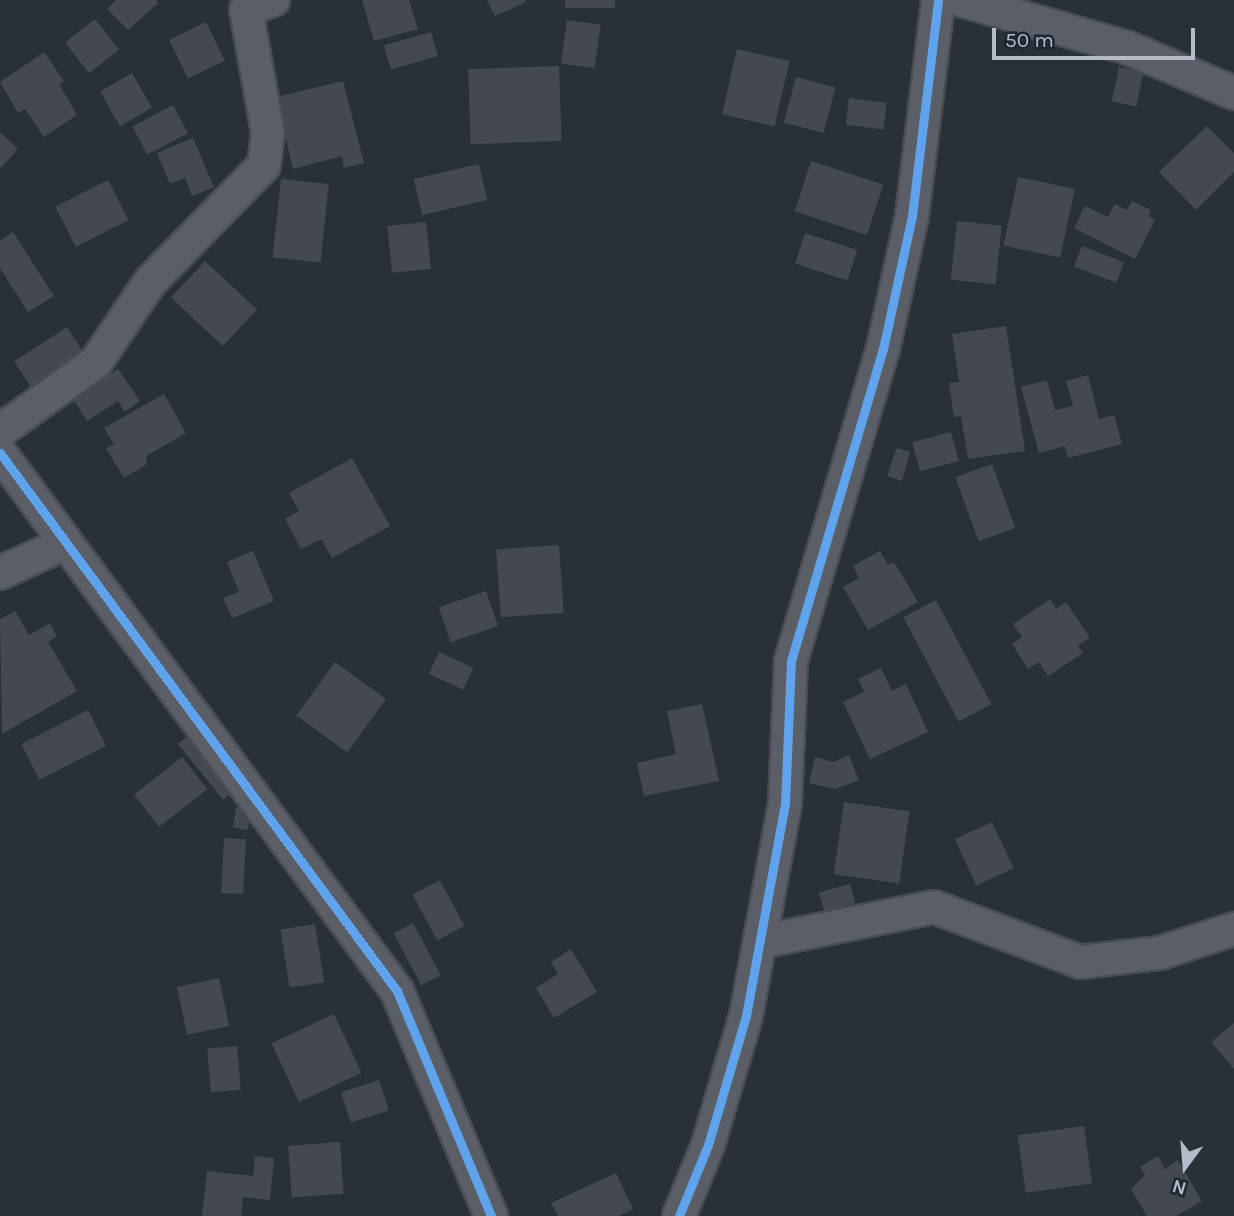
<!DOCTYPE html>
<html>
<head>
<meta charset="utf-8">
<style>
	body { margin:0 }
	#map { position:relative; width:1234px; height:1216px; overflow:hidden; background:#2a3038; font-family:Karla,sans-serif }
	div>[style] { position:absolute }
	.building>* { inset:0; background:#444950; transform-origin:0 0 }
	.roads { filter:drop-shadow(2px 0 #484c53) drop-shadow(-2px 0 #484c53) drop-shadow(0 2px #484c53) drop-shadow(0 -2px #484c53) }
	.minor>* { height:32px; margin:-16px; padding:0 16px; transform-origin:16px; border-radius:16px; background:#5a5e66 }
	.cycleway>* { height:9px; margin:-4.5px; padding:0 4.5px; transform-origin:4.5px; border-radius:4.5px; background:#60a3ed }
	span { translate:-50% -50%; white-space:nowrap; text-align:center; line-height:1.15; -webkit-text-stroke:7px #1d2633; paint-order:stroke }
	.north { position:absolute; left:1150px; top:1132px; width:70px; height:70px; -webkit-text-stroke:5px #1d2633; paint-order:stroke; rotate:196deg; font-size:19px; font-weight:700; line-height:28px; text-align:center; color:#b4bcc9 }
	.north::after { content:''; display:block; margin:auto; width:24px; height:32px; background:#b4bcc9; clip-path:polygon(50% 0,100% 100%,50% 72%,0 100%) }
	.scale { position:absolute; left:992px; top:28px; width:203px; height:32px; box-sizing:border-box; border:4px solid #b4bcc9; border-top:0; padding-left:9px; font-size:21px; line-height:24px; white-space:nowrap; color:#b4bcc9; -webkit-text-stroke:5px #1d2633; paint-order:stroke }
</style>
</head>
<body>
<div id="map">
	<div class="building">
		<i style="clip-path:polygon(116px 0,156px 0,158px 3px,128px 30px,107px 9px)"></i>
		<i style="clip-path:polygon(362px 0,409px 0,418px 29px,374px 41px)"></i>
		<i style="clip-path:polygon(487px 0,525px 0,526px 2px,495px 16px)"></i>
		<i style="left:565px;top:0;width:50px;height:8px"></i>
		<i style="left:95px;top:19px;width:39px;height:38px;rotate:52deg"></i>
		<i style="left:567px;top:20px;width:34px;height:44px;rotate:8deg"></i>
		<i style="left:206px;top:22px;width:43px;height:41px;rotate:64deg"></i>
		<i style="left:431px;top:32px;width:25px;height:49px;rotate:74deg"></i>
		<i style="left:737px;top:49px;width:54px;height:67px;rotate:13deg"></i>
		<i style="clip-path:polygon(44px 52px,64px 81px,59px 84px,77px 115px,44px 137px,25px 109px,18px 113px,0 82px)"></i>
		<i style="left:559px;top:66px;width:75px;height:91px;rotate:88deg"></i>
		<i style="left:1119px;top:67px;width:25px;height:35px;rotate:12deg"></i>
		<i style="left:132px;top:73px;width:40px;height:37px;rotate:60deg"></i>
		<i style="left:796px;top:77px;width:41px;height:47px;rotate:15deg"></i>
		<i style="clip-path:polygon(343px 81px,364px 163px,344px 168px,342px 156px,293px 169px,276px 97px)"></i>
		<i style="left:849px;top:98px;width:38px;height:27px;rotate:7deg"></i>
		<i style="left:173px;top:105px;width:32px;height:46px;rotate:62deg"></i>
		<i style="clip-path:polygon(1207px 126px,1234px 153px,1234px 172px,1196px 210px,1159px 172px)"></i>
		<i style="clip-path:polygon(1px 133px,18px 149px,0 169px,0 135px)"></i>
		<i style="clip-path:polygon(193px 138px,214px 187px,192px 196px,185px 178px,170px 184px,157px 153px)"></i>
		<i style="left:811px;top:161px;width:76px;height:53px;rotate:18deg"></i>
		<i style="left:479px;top:164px;width:37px;height:67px;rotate:77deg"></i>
		<i style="left:1018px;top:177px;width:58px;height:70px;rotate:12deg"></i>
		<i style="left:281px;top:179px;width:48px;height:79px;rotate:6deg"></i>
		<i style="left:108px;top:180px;width:45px;height:59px;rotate:63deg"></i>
		<i style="clip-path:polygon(1132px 201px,1151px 210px,1148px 216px,1155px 220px,1135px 259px,1074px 228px,1085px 206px,1108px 217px,1115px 204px,1127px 210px)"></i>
		<i style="left:957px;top:221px;width:45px;height:59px;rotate:6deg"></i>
		<i style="left:426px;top:222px;width:47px;height:39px;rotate:84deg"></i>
		<i style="clip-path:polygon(13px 232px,54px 296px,28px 312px,0 268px,0 241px)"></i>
		<i style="left:805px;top:233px;width:55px;height:32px;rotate:18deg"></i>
		<i style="left:1082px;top:246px;width:45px;height:22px;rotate:21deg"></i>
		<i style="left:205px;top:261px;width:71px;height:50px;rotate:43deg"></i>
		<i style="clip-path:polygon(1006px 326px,1025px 451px,968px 459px,961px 416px,954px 417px,949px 383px,959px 382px,952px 334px)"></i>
		<i style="left:67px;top:327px;width:31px;height:63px;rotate:57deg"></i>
		<i style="clip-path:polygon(118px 369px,140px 401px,125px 412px,118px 401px,87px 421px,73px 399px)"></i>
		<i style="clip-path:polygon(1088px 375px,1099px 419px,1114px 415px,1122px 444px,1068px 458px,1065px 446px,1039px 453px,1021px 387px,1047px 380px,1055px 410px,1073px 406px,1066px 381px)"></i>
		<i style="clip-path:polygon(164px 394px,186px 433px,146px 456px,147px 464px,124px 478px,106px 448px,114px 444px,104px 428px)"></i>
		<i style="left:951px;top:432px;width:30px;height:40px;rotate:75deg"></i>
		<i style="clip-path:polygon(897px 448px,910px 452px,902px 481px,887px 476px)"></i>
		<i style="clip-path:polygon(352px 458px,390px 526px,332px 558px,321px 539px,301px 549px,285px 519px,299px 511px,289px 493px)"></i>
		<i style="left:992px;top:464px;width:68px;height:39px;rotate:70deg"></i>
		<i style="left:559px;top:545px;width:68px;height:63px;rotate:86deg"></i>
		<i style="clip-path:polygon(253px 551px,274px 601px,232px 618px,223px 598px,239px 592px,227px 562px)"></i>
		<i style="clip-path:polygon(880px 551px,888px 565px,894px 562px,918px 602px,868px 630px,843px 587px,859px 578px,853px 566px)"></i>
		<i style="left:486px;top:591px;width:37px;height:50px;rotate:71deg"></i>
		<i style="clip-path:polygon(1050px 599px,1056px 609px,1066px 602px,1090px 638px,1078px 645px,1083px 653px,1048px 676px,1039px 662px,1028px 669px,1012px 644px,1022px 637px,1013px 624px)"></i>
		<i style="left:936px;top:600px;width:118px;height:37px;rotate:62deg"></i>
		<i style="clip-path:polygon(15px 611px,29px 635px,50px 623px,57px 636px,48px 642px,77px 691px,2px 734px,0 619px)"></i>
		<i style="left:439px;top:652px;width:38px;height:24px;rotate:25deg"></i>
		<i style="left:335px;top:662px;width:63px;height:66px;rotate:36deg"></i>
		<i style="clip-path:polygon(881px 668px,892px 691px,906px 684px,928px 732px,870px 759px,843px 702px,864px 692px,858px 679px)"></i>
		<i style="clip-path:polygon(702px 704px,719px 781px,644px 796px,637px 763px,676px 754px,667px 711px)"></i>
		<i style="left:88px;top:710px;width:40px;height:75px;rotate:63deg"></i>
		<i style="left:191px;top:733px;width:72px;height:17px;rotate:51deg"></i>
		<i style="clip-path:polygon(849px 755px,859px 780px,835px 789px,809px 783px,815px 757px,833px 762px)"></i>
		<i style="left:182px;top:757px;width:41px;height:61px;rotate:52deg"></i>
		<i style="left:844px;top:802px;width:66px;height:73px;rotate:8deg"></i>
		<i style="left:236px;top:807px;width:15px;height:21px;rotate:8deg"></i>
		<i style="left:992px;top:822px;width:51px;height:41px;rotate:65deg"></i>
		<i style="left:224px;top:838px;width:22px;height:55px;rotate:3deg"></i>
		<i style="left:440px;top:880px;width:52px;height:31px;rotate:62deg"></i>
		<i style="left:850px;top:884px;width:20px;height:32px;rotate:75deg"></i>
		<i style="left:413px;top:923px;width:59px;height:22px;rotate:62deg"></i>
		<i style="left:315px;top:924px;width:59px;height:35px;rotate:81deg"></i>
		<i style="clip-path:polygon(571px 949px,597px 992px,554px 1018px,536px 988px,558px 974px,551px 962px)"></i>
		<i style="left:219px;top:978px;width:49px;height:43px;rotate:78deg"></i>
		<i style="left:334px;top:1014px;width:65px;height:69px;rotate:65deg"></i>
		<i style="clip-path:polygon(1234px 1023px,1234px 1069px,1211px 1042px)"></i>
		<i style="left:237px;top:1046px;width:44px;height:30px;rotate:85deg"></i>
		<i style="left:379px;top:1080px;width:32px;height:40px;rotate:72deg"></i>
		<i style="left:1084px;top:1126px;width:58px;height:67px;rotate:82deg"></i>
		<i style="left:340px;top:1142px;width:52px;height:52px;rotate:86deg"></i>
		<i style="clip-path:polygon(255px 1156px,274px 1158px,270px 1200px,243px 1197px,241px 1216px,202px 1216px,207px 1171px,253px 1176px)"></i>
		<i style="clip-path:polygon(1158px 1156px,1165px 1169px,1178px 1160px,1202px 1201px,1176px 1216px,1147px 1216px,1131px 1189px,1145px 1175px,1140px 1167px)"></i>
		<i style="clip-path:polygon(616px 1173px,633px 1209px,619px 1216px,558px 1216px,551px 1203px)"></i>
	</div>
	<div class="roads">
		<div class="minor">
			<i style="left:961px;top:0;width:174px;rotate:16deg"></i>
			<i style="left:1128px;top:48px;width:115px;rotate:23deg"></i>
			<i style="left:0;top:431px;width:118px;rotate:-35.7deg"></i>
			<i style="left:96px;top:362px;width:97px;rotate:-56deg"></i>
			<i style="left:150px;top:282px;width:163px;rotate:-45.7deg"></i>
			<i style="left:264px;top:165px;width:32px;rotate:-83deg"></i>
			<i style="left:268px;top:133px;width:125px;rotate:-100.1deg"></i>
			<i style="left:246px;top:10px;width:29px;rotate:-20deg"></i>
			<i style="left:0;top:453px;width:669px;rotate:53.58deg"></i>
			<i style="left:397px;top:991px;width:244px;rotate:67.3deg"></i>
			<i style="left:0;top:573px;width:69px;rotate:-24.7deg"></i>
			<i style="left:760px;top:942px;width:177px;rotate:-11.4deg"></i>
			<i style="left:934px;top:907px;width:156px;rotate:20.6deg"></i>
			<i style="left:1080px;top:962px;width:81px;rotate:-6.4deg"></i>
			<i style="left:1160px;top:953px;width:78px;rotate:-18deg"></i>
			<i style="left:679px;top:1216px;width:77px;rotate:-67.8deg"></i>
			<i style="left:708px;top:1145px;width:134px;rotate:-73.6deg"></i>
			<i style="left:746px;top:1016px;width:216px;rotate:-79.6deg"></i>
			<i style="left:785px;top:804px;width:143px;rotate:-87.6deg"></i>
			<i style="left:791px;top:661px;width:325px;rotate:-73.6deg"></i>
			<i style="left:883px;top:349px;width:136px;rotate:-77.7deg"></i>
			<i style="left:912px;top:216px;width:218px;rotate:-83.1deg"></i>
		</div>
	</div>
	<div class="cycleway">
		<i style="left:0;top:453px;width:669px;rotate:53.58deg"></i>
		<i style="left:397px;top:991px;width:244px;rotate:67.3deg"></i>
		<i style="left:679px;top:1216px;width:77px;rotate:-67.8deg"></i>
		<i style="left:708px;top:1145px;width:134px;rotate:-73.6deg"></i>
		<i style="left:746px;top:1016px;width:216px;rotate:-79.6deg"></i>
		<i style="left:785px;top:804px;width:143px;rotate:-87.6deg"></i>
		<i style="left:791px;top:661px;width:325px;rotate:-73.6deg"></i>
		<i style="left:883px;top:349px;width:136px;rotate:-77.7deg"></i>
		<i style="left:912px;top:216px;width:218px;rotate:-83.1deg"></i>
	</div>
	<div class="north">N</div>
	<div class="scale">50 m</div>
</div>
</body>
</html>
